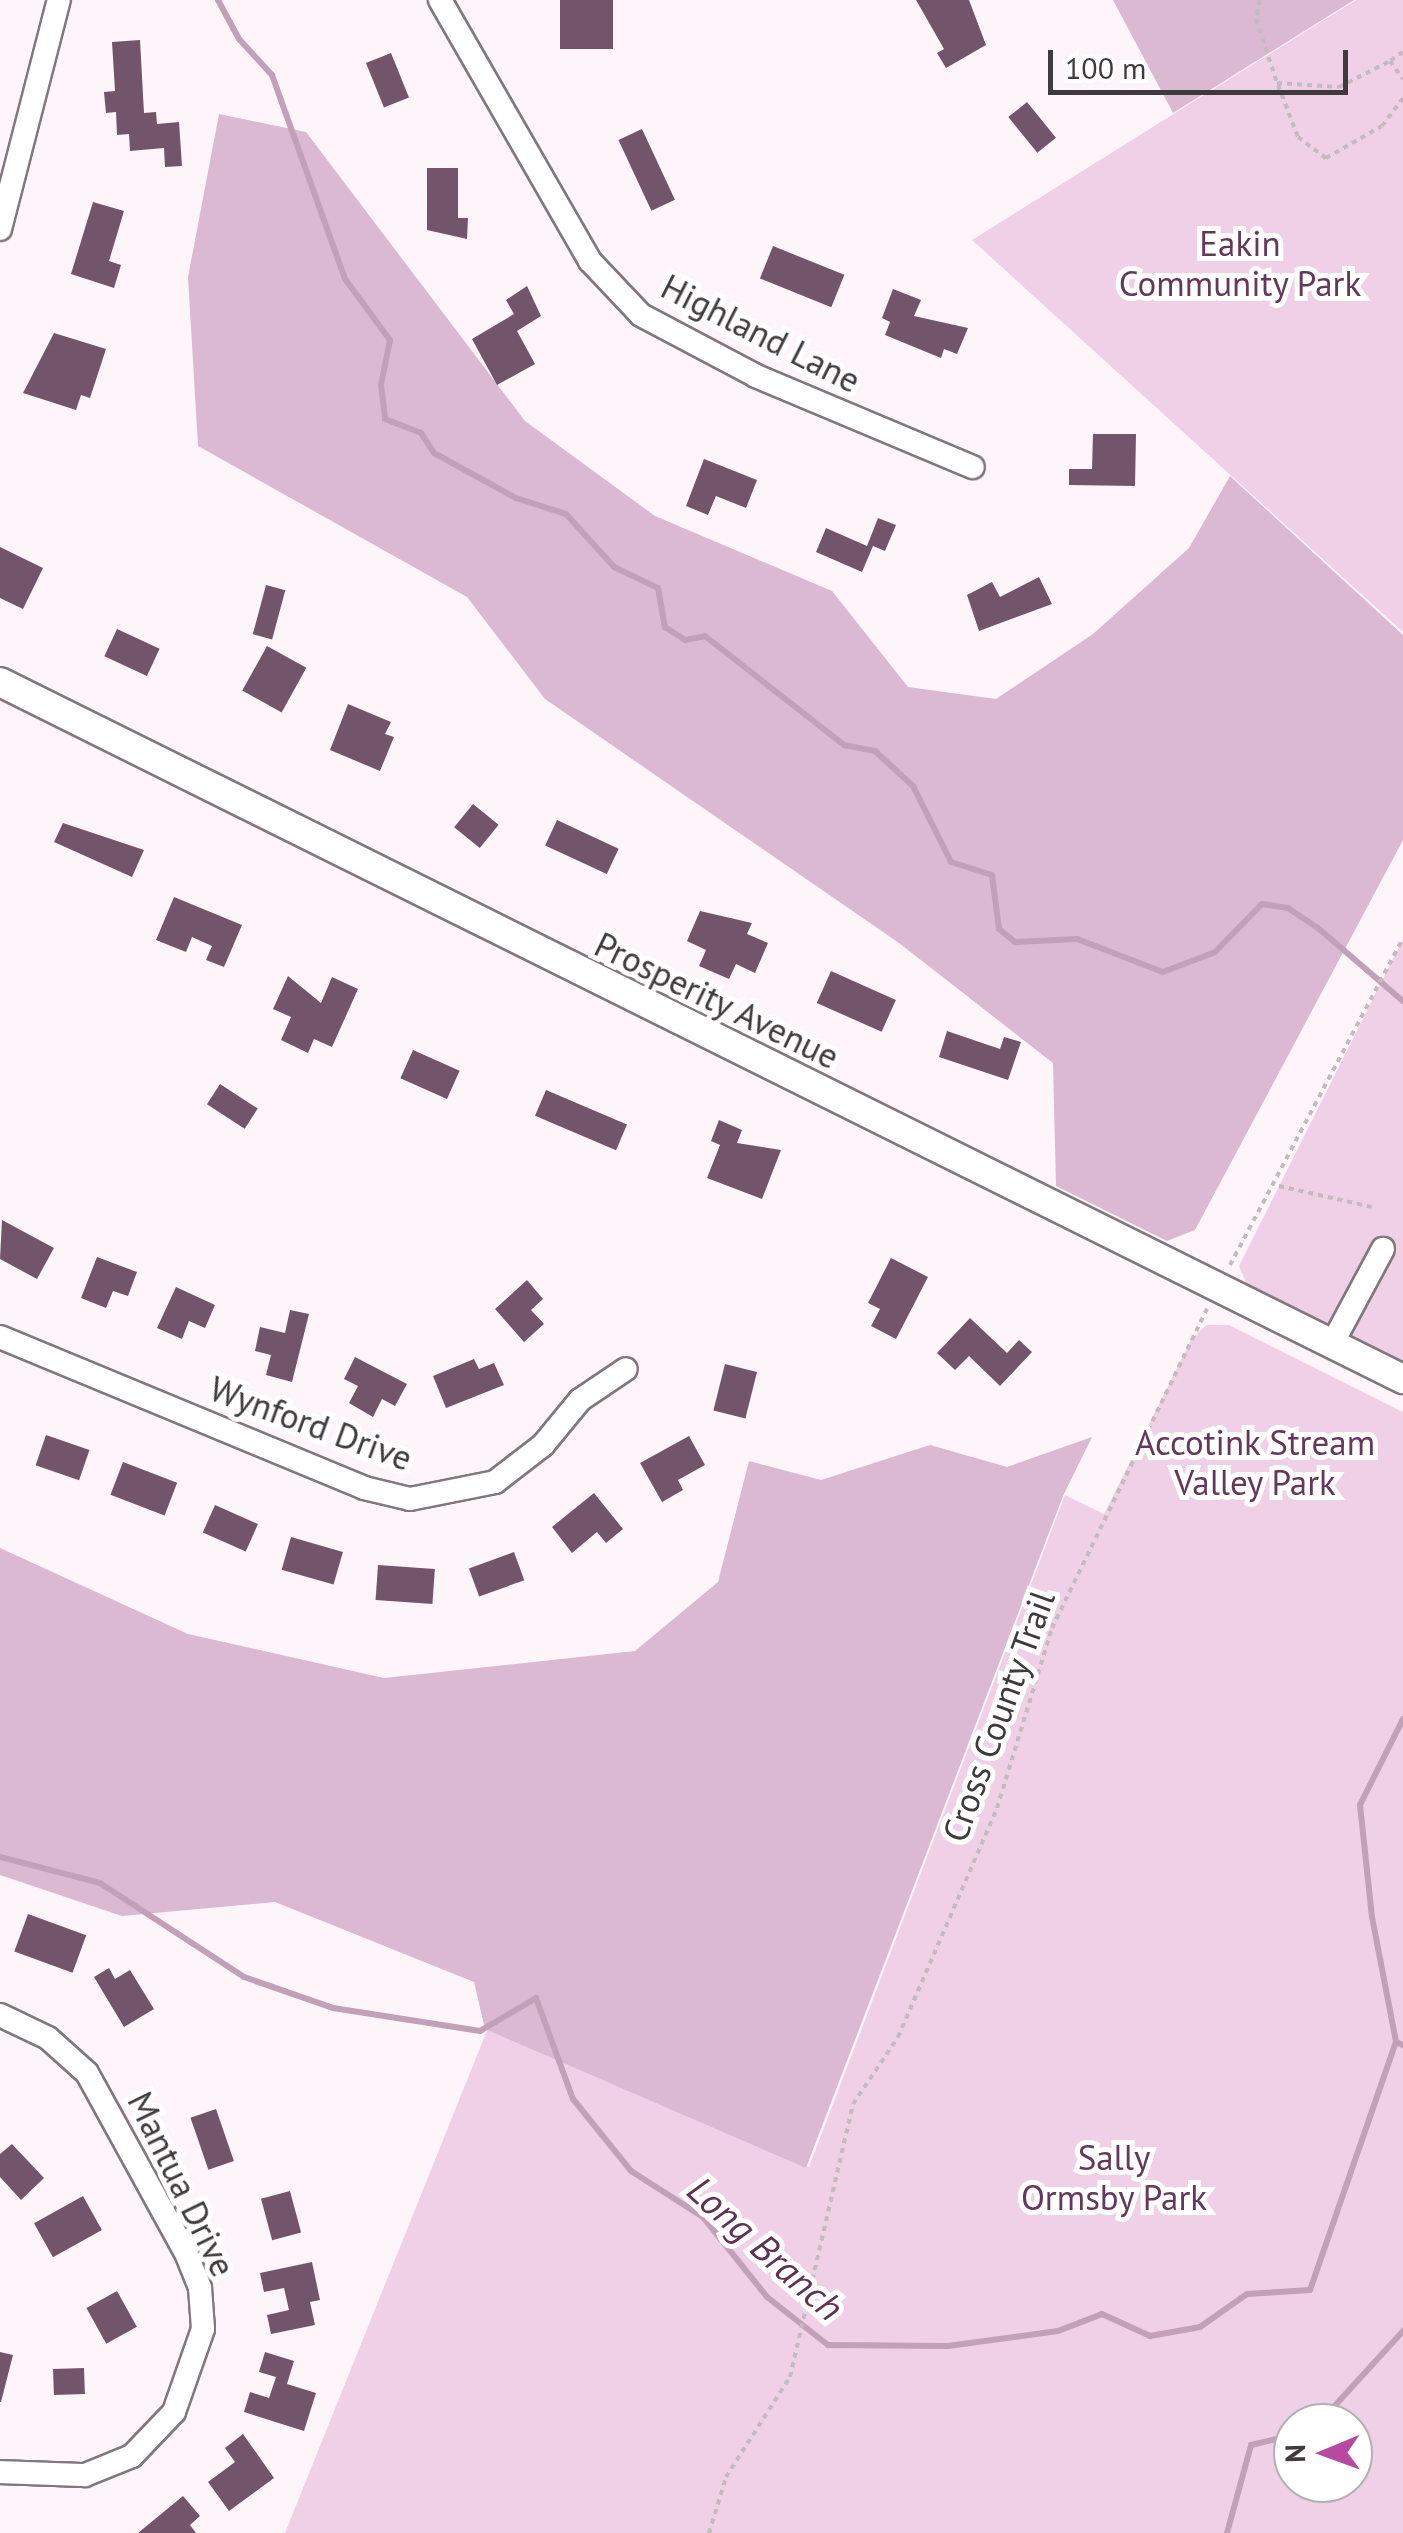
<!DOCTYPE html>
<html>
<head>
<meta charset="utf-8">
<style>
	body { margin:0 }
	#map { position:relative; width:1403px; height:2533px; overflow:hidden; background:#fef5fb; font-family:"PT Sans",sans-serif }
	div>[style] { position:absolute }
	.green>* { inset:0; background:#f0d0e7 }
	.forest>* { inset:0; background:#dcb9d2 }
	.stream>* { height:6px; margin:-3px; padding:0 3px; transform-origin:3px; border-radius:3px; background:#c2a0b8 }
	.building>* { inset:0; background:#73556b; transform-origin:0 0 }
	.path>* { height:4px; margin-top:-2px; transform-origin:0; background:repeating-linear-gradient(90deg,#c3bbc0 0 5px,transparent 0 10px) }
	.roads { filter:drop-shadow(2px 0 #81787e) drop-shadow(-2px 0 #81787e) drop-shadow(0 2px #81787e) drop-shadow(0 -2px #81787e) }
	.minor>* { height:22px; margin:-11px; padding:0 11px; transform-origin:11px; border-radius:11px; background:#fff }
	.major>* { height:28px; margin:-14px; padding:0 14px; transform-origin:14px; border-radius:14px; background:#fff }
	span { translate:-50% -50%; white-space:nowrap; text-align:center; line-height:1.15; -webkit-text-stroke:10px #fff; paint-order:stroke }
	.park-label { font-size:35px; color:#65375a }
	.street-label { font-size:35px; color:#3e3a3d }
	.water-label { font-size:38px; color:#5f3154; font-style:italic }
	.north { position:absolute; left:1273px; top:2403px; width:100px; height:100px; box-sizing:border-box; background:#fff; border:2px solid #b2b0b1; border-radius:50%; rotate:269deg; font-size:28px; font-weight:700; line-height:40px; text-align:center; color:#3e3a3d }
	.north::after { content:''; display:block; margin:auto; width:35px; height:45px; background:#b948a2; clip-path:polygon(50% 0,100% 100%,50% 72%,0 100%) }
	.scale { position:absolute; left:1048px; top:50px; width:300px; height:45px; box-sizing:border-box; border:5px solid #3e3a3d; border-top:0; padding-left:12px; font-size:30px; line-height:35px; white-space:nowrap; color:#3e3a3d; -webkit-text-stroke:8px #fff; paint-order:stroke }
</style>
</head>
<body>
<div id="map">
	<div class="green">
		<i style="clip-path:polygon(1356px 0,1403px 0,1403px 632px,972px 240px)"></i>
		<i style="clip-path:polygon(1403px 939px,1403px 1364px,1248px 1287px,1239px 1266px)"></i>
		<i style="clip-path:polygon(evenodd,1206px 1325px,1229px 1325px,1403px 1412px,1403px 2533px,285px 2533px,488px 2028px,809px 2167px,1065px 1495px,1104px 1514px,1191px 1340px,1206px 1325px,1293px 2423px,1353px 2423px,1353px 2483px,1293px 2483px,1293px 2423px)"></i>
	</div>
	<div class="forest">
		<i style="clip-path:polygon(1113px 0,1354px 0,1173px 113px)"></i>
		<i style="clip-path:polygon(219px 114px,306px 132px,525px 421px,655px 516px,832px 591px,908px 687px,996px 699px,1093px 634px,1189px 548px,1230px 476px,1403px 635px,1403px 840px,1195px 1230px,1167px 1241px,1056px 1186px,1053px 1063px,899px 943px,545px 699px,467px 597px,198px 446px,188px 277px)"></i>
		<i style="clip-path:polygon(1092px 1437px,1063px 1496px,806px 2168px,485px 2029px,474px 1982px,275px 1902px,122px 1916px,0 1875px,0 1548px,188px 1634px,384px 1678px,635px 1651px,718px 1582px,749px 1461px,821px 1480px,930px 1445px,1007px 1467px)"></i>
	</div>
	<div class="stream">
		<i style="left:218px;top:0;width:44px;rotate:61.7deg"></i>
		<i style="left:239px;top:39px;width:49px;rotate:47.5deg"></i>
		<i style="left:272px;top:75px;width:217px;rotate:70.3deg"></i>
		<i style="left:345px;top:279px;width:76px;rotate:53.6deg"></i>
		<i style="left:390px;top:340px;width:46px;rotate:101.3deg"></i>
		<i style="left:381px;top:385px;width:34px;rotate:83deg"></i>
		<i style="left:385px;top:419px;width:39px;rotate:21deg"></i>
		<i style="left:421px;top:433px;width:24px;rotate:57deg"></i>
		<i style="left:434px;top:453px;width:94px;rotate:28.8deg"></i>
		<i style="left:516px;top:498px;width:52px;rotate:17.7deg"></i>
		<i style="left:566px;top:514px;width:72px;rotate:47.8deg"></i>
		<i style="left:614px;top:567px;width:49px;rotate:25.5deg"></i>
		<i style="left:658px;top:588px;width:40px;rotate:80deg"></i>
		<i style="left:665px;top:627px;width:24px;rotate:33deg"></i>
		<i style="left:685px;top:640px;width:20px;rotate:-11deg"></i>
		<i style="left:705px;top:636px;width:177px;rotate:38.1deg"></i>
		<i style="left:844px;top:745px;width:32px;rotate:11deg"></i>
		<i style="left:875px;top:751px;width:52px;rotate:42.6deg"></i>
		<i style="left:913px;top:786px;width:85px;rotate:63.4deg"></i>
		<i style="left:951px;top:862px;width:43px;rotate:17.6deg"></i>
		<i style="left:992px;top:875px;width:54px;rotate:82.6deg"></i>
		<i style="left:999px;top:929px;width:21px;rotate:39deg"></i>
		<i style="left:1015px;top:942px;width:62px;rotate:-2.8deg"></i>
		<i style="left:1077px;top:939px;width:92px;rotate:21deg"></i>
		<i style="left:1163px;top:972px;width:56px;rotate:-21deg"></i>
		<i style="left:1215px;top:952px;width:67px;rotate:-45.6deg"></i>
		<i style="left:1262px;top:904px;width:26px;rotate:9deg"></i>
		<i style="left:1288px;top:908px;width:36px;rotate:34deg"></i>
		<i style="left:1318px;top:928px;width:112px;rotate:40.7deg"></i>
		<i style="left:1403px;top:1719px;width:96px;rotate:116.6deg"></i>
		<i style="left:1360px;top:1805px;width:113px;rotate:83.9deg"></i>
		<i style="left:1372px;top:1917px;width:127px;rotate:79.1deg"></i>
		<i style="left:1396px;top:2042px;width:8px;rotate:23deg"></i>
		<i style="left:0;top:1857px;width:103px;rotate:14.6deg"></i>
		<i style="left:100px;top:1883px;width:172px;rotate:33.1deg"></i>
		<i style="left:244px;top:1977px;width:94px;rotate:19.2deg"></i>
		<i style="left:333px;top:2008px;width:149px;rotate:8.9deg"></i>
		<i style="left:480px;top:2031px;width:65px;rotate:-30.5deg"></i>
		<i style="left:536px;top:1998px;width:108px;rotate:69.9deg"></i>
		<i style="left:573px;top:2099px;width:92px;rotate:51.1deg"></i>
		<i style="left:631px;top:2171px;width:85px;rotate:32.6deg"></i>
		<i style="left:703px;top:2217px;width:102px;rotate:51.3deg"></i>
		<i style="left:767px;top:2297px;width:78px;rotate:38.2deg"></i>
		<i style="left:828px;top:2345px;width:120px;rotate:0.5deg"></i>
		<i style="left:948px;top:2346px;width:111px;rotate:-7.8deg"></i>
		<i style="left:1058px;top:2331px;width:47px;rotate:-21.1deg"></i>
		<i style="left:1102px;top:2314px;width:53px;rotate:24.6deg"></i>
		<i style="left:1150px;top:2336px;width:51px;rotate:-10.2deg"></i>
		<i style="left:1200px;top:2327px;width:57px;rotate:-35.1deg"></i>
		<i style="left:1247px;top:2294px;width:63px;rotate:-3.6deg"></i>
		<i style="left:1310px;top:2290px;width:262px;rotate:-70.9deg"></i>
		<i style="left:1319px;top:2423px;width:125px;rotate:-47.6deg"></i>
		<i style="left:1227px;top:2533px;width:91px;rotate:-74.7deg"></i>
		<i style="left:1251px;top:2445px;width:43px;rotate:-13.4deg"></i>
	</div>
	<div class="building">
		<i style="left:560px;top:0;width:53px;height:49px"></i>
		<i style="clip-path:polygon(916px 0,969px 0,986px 45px,946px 68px,937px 53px,944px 49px)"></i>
		<i style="clip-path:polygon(140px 40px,144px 113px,156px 112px,157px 124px,179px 122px,182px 166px,165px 167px,164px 148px,130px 151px,129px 134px,117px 135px,116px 112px,106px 113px,104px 92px,115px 91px,112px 42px)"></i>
		<i style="left:391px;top:53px;width:48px;height:27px;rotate:68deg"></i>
		<i style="left:1027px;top:102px;width:46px;height:24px;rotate:51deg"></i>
		<i style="left:642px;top:129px;width:78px;height:26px;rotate:65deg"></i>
		<i style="clip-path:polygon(427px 168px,458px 168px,458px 218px,468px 218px,467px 239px,427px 230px)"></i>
		<i style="clip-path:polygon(93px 202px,124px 211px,109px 261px,121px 265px,114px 288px,71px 274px)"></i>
		<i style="left:773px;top:246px;width:77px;height:35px;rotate:22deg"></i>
		<i style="clip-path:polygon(527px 286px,541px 316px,517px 331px,535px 364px,497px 385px,472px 339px,514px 314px,506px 300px)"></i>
		<i style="clip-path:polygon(893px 289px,921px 300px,914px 316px,968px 328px,957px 354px,944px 349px,941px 358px,885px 335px,890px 322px,882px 318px)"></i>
		<i style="clip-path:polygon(54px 333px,106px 349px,90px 398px,81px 395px,76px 410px,23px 393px)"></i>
		<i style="clip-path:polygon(1093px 434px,1136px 434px,1135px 486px,1069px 485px,1069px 469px,1092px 469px)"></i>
		<i style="clip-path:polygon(704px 459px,757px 480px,746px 508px,716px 496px,708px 515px,686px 506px)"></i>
		<i style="clip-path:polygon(878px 518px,896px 525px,885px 551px,873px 546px,862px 572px,816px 552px,826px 528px,867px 546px)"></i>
		<i style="clip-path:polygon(0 547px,43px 568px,23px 609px,0 598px)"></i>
		<i style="clip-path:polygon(1039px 577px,1052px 604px,979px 631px,967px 595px,992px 582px,1000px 597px)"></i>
		<i style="left:266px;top:585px;width:20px;height:51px;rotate:15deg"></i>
		<i style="left:117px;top:629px;width:47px;height:30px;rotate:25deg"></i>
		<i style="left:267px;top:646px;width:45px;height:51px;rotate:29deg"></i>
		<i style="clip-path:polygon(348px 704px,391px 722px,385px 734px,394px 737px,380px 771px,330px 750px)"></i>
		<i style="left:473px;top:804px;width:33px;height:30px;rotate:39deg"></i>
		<i style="left:557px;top:820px;width:68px;height:28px;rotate:25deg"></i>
		<i style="clip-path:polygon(63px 823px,144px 850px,132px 877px,54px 842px)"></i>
		<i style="clip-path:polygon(174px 897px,242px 925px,224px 967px,206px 960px,212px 946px,192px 937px,186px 952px,156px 940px)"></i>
		<i style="clip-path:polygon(700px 911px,752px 923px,747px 934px,768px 943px,755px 973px,736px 964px,729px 979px,699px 966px,706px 950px,687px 941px)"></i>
		<i style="left:831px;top:971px;width:71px;height:35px;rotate:24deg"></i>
		<i style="clip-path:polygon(288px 976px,321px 1003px,332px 977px,358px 989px,332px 1047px,314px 1039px,308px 1053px,281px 1040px,291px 1017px,273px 1009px)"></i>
		<i style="clip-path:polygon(947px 1031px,1000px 1049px,1004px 1037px,1021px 1042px,1008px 1080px,939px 1057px)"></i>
		<i style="left:413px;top:1050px;width:51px;height:31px;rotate:24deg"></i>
		<i style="left:220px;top:1084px;width:45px;height:24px;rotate:33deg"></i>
		<i style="left:546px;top:1090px;width:88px;height:28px;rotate:23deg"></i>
		<i style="clip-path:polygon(719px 1120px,742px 1130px,737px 1143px,781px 1150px,762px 1199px,707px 1178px,720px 1145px,711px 1141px)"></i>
		<i style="clip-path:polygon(2px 1220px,54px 1248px,37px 1279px,0 1259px)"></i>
		<i style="clip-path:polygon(97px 1257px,137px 1272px,128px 1296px,113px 1291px,106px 1308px,81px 1298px)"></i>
		<i style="clip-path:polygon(891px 1258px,928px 1277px,896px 1339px,871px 1326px,880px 1309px,868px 1303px)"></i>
		<i style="clip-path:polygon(527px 1280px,543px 1299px,531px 1310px,544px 1324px,524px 1342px,495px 1309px)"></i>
		<i style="clip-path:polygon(176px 1287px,215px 1305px,205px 1328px,189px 1321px,182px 1339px,157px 1328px)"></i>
		<i style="clip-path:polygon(290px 1310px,309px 1314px,292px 1382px,266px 1375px,271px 1355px,255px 1351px,260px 1327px,285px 1333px)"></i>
		<i style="clip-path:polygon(970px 1318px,1007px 1353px,1019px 1340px,1032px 1352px,1000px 1386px,969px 1356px,955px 1370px,937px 1353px)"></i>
		<i style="clip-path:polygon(355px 1357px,407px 1384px,395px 1406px,382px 1399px,373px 1417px,349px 1403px,358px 1386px,344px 1379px)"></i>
		<i style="clip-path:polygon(474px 1359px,479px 1369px,494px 1363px,504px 1385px,446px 1408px,433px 1376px)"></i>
		<i style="left:725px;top:1364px;width:33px;height:48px;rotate:14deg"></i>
		<i style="left:46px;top:1435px;width:46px;height:32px;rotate:19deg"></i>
		<i style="clip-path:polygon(689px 1436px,705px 1465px,678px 1480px,683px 1490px,662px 1502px,640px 1463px)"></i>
		<i style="left:123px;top:1462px;width:58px;height:35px;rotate:21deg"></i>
		<i style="clip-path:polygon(594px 1493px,623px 1529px,606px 1543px,597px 1532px,572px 1553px,552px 1527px)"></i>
		<i style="left:215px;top:1505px;width:47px;height:30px;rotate:24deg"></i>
		<i style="left:291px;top:1537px;width:54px;height:34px;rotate:16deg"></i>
		<i style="left:514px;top:1552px;width:30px;height:48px;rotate:70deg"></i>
		<i style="left:378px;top:1565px;width:57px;height:35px;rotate:4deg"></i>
		<i style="left:28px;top:1914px;width:62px;height:40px;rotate:20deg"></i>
		<i style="clip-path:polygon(109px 1968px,115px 1979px,130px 1970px,154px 2009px,124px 2027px,94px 1977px)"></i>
		<i style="left:216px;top:2109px;width:55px;height:27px;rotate:71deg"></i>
		<i style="clip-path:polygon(12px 2144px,44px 2178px,21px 2200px,0 2177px,0 2154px)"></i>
		<i style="left:290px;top:2191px;width:43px;height:30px;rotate:75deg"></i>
		<i style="left:83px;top:2196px;width:39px;height:56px;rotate:61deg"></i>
		<i style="clip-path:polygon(312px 2262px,320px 2300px,310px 2302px,315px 2325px,271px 2334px,267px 2315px,289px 2310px,284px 2288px,264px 2292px,260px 2273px)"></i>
		<i style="left:117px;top:2291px;width:41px;height:35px;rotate:61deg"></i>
		<i style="clip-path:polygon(0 2352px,13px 2355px,1px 2402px,0 2402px)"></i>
		<i style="clip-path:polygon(265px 2352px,294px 2361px,287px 2384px,316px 2393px,304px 2431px,244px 2412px,250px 2392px,269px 2398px,276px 2377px,259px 2372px)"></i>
		<i style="left:84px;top:2368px;width:26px;height:31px;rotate:88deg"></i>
		<i style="clip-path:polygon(243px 2434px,274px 2478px,229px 2511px,208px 2482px,235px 2462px,225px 2448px)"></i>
		<i style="clip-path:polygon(183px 2496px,200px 2516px,190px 2525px,196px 2533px,138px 2533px)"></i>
	</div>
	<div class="path">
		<i style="left:1260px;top:0;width:19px;rotate:102deg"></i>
		<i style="left:1256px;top:19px;width:67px;rotate:71.8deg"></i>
		<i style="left:1277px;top:83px;width:62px;rotate:3.7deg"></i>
		<i style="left:1339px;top:87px;width:57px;rotate:-27deg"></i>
		<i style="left:1403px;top:52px;width:16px;rotate:145deg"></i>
		<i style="left:1390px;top:61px;width:22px;rotate:54deg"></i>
		<i style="left:1278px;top:85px;width:56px;rotate:69deg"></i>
		<i style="left:1298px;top:137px;width:35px;rotate:37deg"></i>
		<i style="left:1326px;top:158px;width:64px;rotate:-29.7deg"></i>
		<i style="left:1382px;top:126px;width:35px;rotate:-53deg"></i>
		<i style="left:1279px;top:1186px;width:95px;rotate:12.7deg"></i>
		<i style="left:1230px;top:1265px;width:370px;rotate:-62.1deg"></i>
		<i style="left:709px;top:2533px;width:59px;rotate:-73.1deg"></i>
		<i style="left:726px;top:2477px;width:119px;rotate:-57.4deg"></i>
		<i style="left:790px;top:2377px;width:280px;rotate:-77deg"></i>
		<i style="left:853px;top:2104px;width:81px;rotate:-56.1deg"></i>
		<i style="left:898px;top:2037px;width:249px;rotate:-66.6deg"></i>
		<i style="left:997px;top:1808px;width:188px;rotate:-73deg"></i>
		<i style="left:1052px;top:1628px;width:355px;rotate:-64.1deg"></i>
	</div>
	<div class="roads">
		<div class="minor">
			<i style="left:440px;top:0;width:301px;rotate:60.1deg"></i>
			<i style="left:590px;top:261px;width:74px;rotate:46.6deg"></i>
			<i style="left:641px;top:315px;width:130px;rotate:27.9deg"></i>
			<i style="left:756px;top:376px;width:235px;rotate:22.8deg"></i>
			<i style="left:0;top:229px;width:236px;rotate:-75.6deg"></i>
			<i style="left:0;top:1337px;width:394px;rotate:22.5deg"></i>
			<i style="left:364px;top:1488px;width:47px;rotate:13.4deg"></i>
			<i style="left:410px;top:1499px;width:87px;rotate:-11.3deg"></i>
			<i style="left:495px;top:1482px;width:61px;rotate:-37.6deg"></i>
			<i style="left:543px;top:1445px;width:58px;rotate:-50.6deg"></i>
			<i style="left:580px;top:1400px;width:55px;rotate:-34deg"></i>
			<i style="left:1332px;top:1344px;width:108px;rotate:-61.8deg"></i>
			<i style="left:0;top:2015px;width:53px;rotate:25.6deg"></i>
			<i style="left:48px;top:2038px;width:52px;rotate:41.9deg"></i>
			<i style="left:87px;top:2073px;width:205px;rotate:61.2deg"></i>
			<i style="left:186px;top:2253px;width:38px;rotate:68deg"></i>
			<i style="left:200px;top:2288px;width:41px;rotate:85.8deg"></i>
			<i style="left:203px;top:2329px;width:88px;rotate:109.3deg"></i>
			<i style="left:174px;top:2412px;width:61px;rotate:133.7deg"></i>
			<i style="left:132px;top:2456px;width:51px;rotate:158deg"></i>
			<i style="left:85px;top:2475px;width:85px;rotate:-178deg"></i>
		</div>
		<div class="major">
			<i style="left:0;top:682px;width:1567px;rotate:26.42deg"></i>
		</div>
	</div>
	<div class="park-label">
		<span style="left:1240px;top:263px">Eakin<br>Community Park</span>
		<span style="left:1255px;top:1462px">Accotink Stream<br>Valley Park</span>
		<span style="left:1114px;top:2177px">Sally<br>Ormsby Park</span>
	</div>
	<div class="street-label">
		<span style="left:761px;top:333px;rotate:27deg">Highland Lane</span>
		<span style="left:717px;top:1000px;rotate:26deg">Prosperity Avenue</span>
		<span style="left:311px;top:1423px;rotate:20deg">Wynford Drive</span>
		<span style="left:998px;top:1716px;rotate:-70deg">Cross County Trail</span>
		<span style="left:182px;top:2184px;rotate:64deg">Mantua Drive</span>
	</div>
	<div class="water-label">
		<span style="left:766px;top:2248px;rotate:42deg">Long Branch</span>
	</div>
	<div class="north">N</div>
	<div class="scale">100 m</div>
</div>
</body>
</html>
